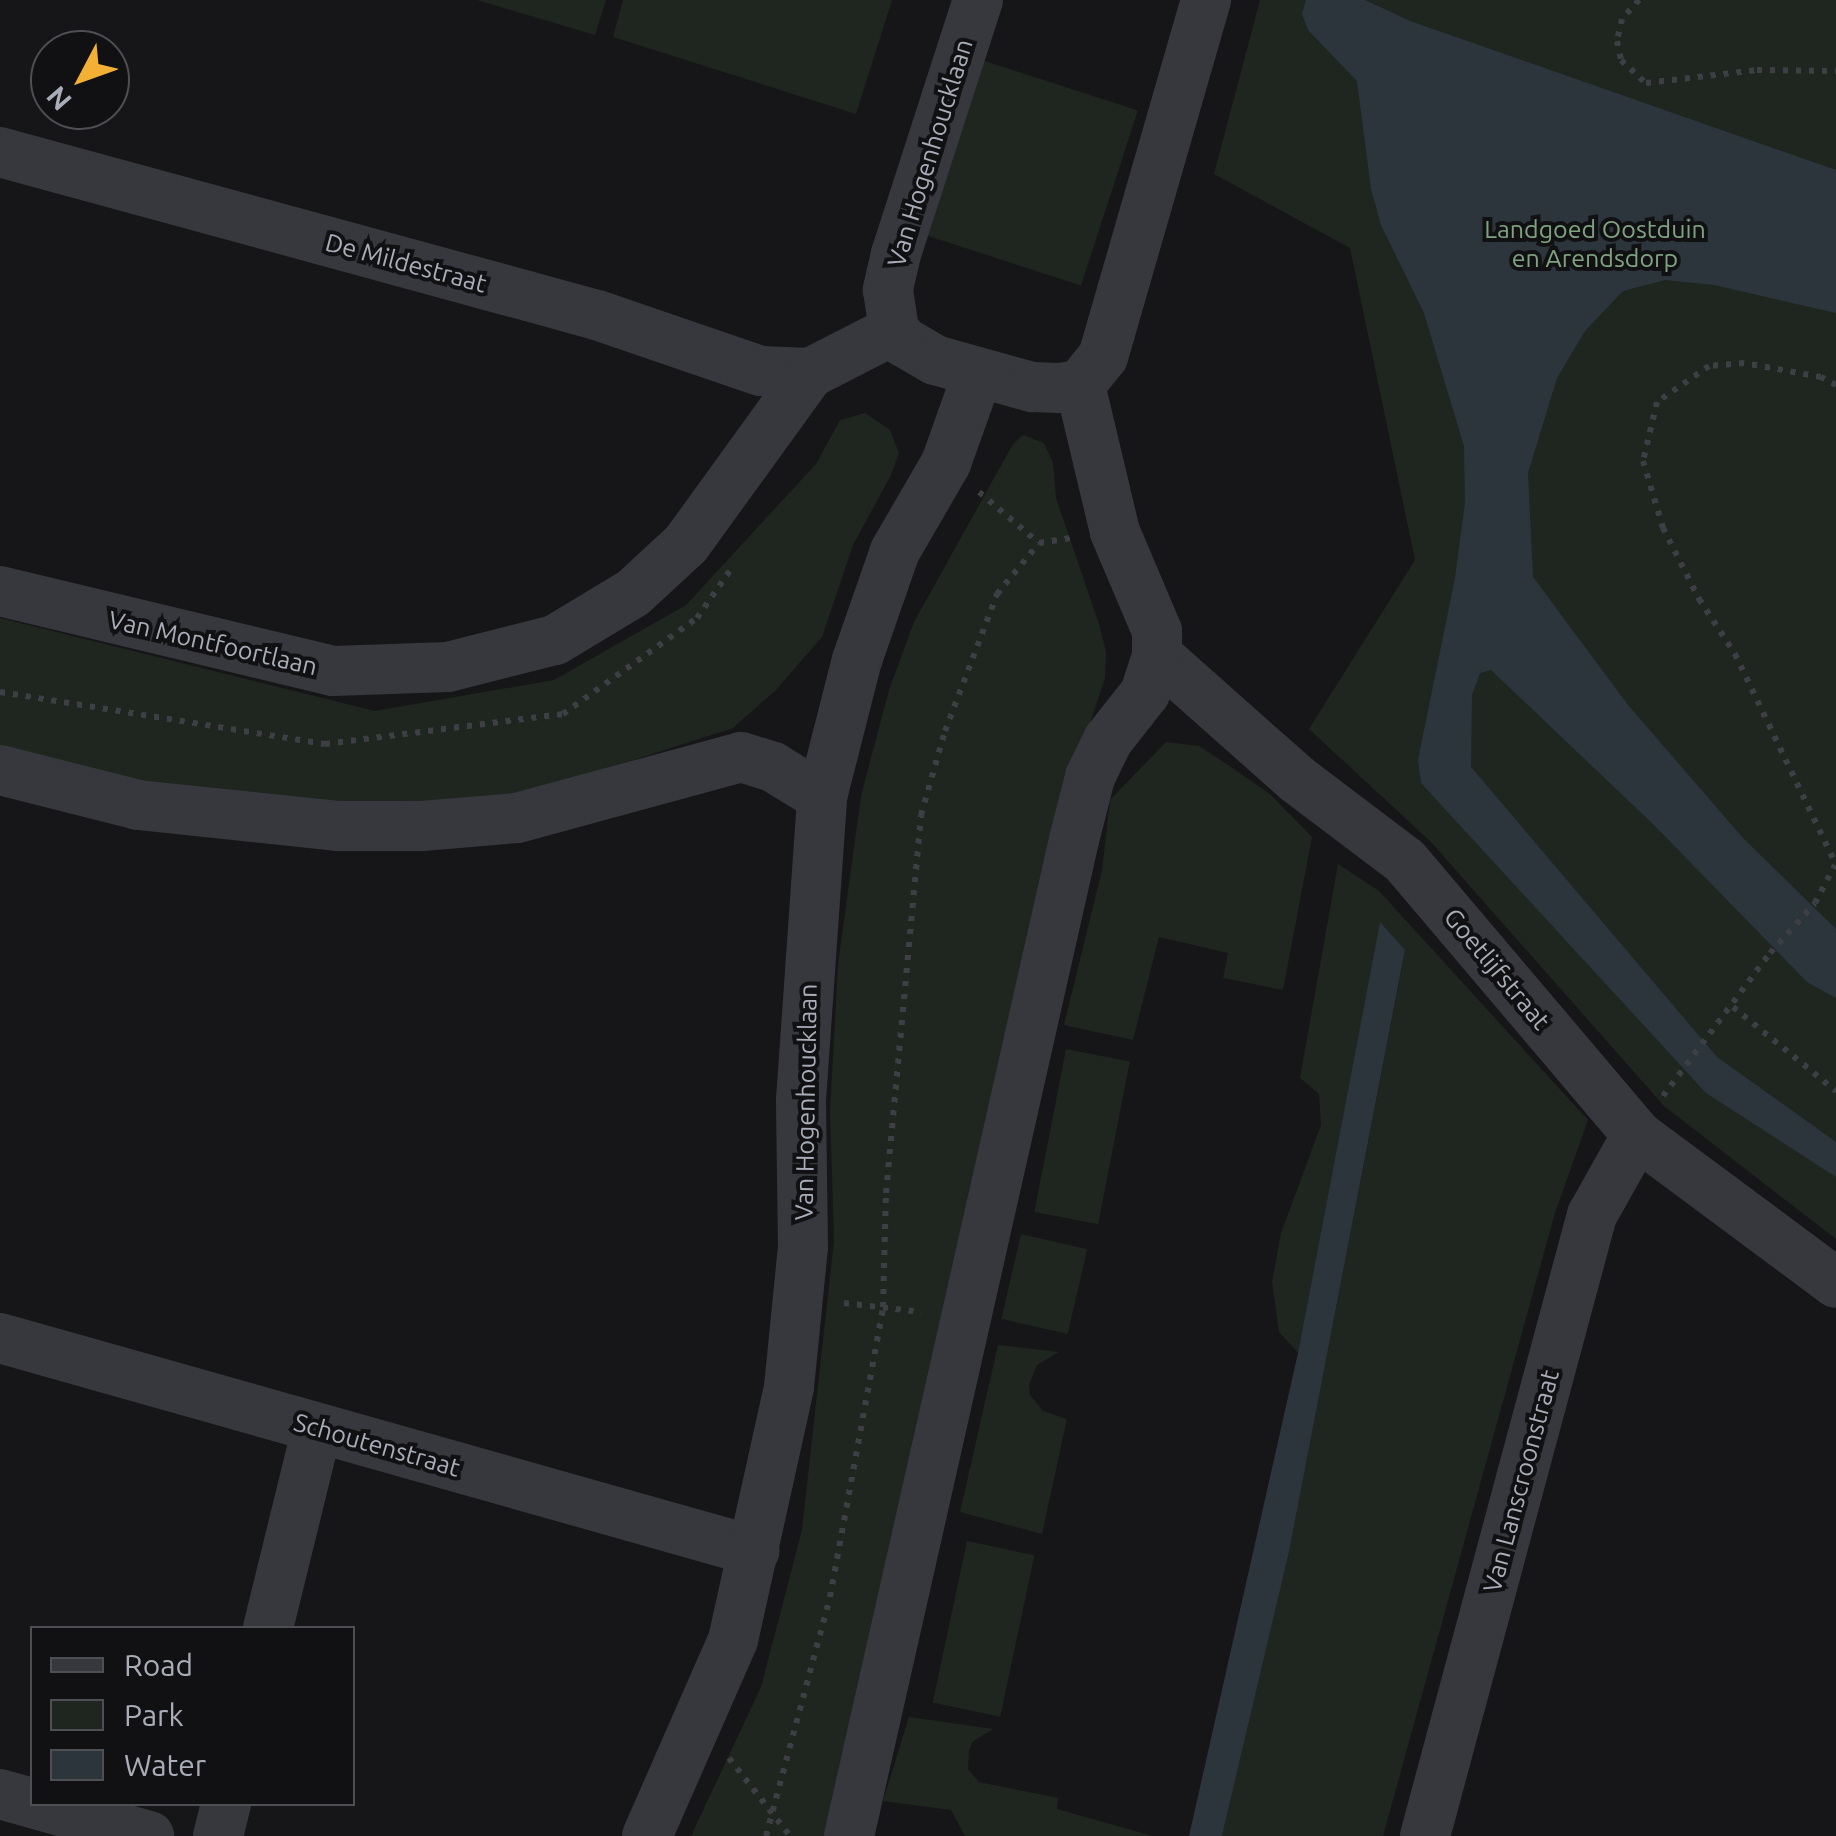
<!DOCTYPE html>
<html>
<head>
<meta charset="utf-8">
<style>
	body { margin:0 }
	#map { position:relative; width:1836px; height:1836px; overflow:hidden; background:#161618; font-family:Ubuntu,sans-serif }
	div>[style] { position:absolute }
	.green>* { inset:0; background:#1e261f; transform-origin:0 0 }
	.water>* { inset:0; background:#2c353c }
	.path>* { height:6px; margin-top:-3px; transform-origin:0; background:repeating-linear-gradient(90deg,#3d3f44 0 5px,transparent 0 13px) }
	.street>* { height:50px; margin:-25px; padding:0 25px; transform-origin:25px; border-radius:25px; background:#37383d }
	span { translate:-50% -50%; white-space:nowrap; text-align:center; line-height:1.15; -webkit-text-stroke:8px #111113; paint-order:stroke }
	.street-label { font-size:25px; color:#a8adb8 }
	.park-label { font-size:25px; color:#7fa381 }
	.legend { position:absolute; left:30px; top:1626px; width:325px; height:180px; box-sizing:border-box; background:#111113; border:2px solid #4d4f55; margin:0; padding:12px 18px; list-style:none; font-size:30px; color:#a8adb8 }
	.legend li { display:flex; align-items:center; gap:20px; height:50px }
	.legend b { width:50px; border:2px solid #4d4f55 }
	.north { position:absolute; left:30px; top:30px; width:100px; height:100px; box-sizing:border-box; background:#111113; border:2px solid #4d4f55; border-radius:50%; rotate:229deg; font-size:28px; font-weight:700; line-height:40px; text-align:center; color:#a8adb8 }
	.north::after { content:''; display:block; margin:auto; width:35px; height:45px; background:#f2b134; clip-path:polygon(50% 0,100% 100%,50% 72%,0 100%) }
</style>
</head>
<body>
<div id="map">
	<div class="green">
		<i style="clip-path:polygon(477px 0,606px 0,595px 35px)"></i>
		<i style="clip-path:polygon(623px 0,892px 0,856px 114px,613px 37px)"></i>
		<i style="clip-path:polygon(1260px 0,1836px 0,1836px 1239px,1664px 1106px,1431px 842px,1309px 729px,1415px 560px,1350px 248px,1214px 174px)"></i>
		<i style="left:979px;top:59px;width:167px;height:184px;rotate:18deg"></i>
		<i style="clip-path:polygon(865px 413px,890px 430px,899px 453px,891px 475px,853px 545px,822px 637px,776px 690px,733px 728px,516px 798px,417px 812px,148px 782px,0 752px,0 618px,375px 711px,554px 680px,686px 605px,816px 464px,840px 420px)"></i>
		<i style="clip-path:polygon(1023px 435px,1044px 443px,1053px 463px,1056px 498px,1099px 624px,1106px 652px,1105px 678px,1070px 783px,833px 1836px,691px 1836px,761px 1687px,802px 1530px,834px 1241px,830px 1112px,838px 964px,861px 796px,889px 690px,914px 622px,1013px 444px)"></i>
		<i style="clip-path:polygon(1166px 742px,1199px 746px,1225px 763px,1270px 794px,1312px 837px,1283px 990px,1223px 978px,1228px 953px,1159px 937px,1133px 1040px,1064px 1025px,1102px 870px,1110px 800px)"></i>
		<i style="clip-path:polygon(1338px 864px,1379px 891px,1588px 1120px,1555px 1213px,1383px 1836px,1222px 1836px,1289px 1552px,1405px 951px,1380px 923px,1298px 1353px,1279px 1332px,1272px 1282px,1281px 1233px,1321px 1125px,1319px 1094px,1300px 1078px)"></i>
		<i style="left:1066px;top:1049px;width:65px;height:166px;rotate:11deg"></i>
		<i style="left:1021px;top:1234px;width:68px;height:87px;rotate:13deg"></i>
		<i style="clip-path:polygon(998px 1345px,1059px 1352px,1037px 1365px,1029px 1385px,1030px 1395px,1043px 1411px,1067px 1419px,1042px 1534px,960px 1512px)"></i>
		<i style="left:967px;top:1541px;width:69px;height:165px;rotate:12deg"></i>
		<i style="clip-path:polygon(909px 1717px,993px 1729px,972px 1742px,969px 1751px,968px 1769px,979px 1782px,1058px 1798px,1057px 1809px,1153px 1836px,965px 1836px,951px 1810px,883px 1801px)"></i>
	</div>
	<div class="water">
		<i style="clip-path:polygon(1306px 0,1365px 0,1410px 21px,1836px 170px,1836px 313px,1714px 285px,1665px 280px,1623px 291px,1585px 331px,1557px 378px,1528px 473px,1533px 577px,1628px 705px,1742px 837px,1836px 929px,1836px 998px,1807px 982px,1653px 824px,1491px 670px,1480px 673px,1472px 695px,1471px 767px,1717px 1057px,1836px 1142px,1836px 1177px,1706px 1093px,1421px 783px,1418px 760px,1455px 578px,1465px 503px,1464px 446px,1424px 313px,1381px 225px,1371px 189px,1357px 81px,1308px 30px,1302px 14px)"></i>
		<i style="clip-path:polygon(1380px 922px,1405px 950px,1289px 1552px,1222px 1836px,1189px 1836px,1298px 1353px)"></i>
	</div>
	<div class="path">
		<i style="left:1639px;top:0;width:25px;rotate:132deg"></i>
		<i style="left:1622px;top:19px;width:23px;rotate:103deg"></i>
		<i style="left:1617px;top:41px;width:19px;rotate:78deg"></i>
		<i style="left:1621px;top:60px;width:34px;rotate:43deg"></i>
		<i style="left:1646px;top:83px;width:112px;rotate:-6.7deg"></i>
		<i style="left:1757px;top:70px;width:79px;rotate:0.7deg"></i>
		<i style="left:1836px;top:385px;width:17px;rotate:-152deg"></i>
		<i style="left:1821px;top:377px;width:78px;rotate:-169.7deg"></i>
		<i style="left:1744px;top:363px;width:35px;rotate:175deg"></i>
		<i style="left:1709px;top:366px;width:63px;rotate:145.3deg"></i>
		<i style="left:1657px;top:402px;width:61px;rotate:103.3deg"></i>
		<i style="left:1643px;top:461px;width:70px;rotate:73.4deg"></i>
		<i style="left:1663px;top:528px;width:80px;rotate:63.1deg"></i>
		<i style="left:1699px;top:599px;width:66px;rotate:56.8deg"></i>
		<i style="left:1735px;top:654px;width:234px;rotate:64.4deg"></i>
		<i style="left:979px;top:492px;width:79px;rotate:40.4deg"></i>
		<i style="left:0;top:692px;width:329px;rotate:9.1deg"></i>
		<i style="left:325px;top:744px;width:240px;rotate:-7.2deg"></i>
		<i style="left:563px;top:714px;width:165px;rotate:-35.6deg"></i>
		<i style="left:697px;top:618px;width:60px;rotate:-55.2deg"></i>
		<i style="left:1733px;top:1007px;width:133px;rotate:39.2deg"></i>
		<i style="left:1663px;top:1096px;width:179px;rotate:-53.2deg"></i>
		<i style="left:1770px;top:953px;width:67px;rotate:-48deg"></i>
		<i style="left:1815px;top:903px;width:43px;rotate:-62.2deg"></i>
		<i style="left:844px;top:1303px;width:78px;rotate:6.7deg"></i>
		<i style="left:729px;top:1758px;width:99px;rotate:52deg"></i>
		<i style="left:766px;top:1836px;width:247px;rotate:-75deg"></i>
		<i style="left:830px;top:1597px;width:295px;rotate:-79.6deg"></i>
		<i style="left:883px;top:1307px;width:114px;rotate:-88.5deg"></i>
		<i style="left:886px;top:1193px;width:380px;rotate:-84.7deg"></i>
		<i style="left:921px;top:815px;width:87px;rotate:-74.1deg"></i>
		<i style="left:945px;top:731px;width:147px;rotate:-69.2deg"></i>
		<i style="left:997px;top:594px;width:66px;rotate:-50.5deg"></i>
		<i style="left:1039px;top:543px;width:32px;rotate:-9deg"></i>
	</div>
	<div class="street">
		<i style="left:978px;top:0;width:267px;rotate:107.9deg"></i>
		<i style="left:896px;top:254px;width:37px;rotate:103deg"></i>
		<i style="left:888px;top:290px;width:40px;rotate:81.5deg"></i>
		<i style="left:894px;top:330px;width:16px;rotate:50deg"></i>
		<i style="left:904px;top:342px;width:36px;rotate:30deg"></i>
		<i style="left:935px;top:360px;width:101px;rotate:15.6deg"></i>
		<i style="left:1032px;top:387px;width:27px;rotate:2deg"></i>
		<i style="left:1059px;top:388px;width:21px;rotate:-8deg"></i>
		<i style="left:1080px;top:385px;width:36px;rotate:-51deg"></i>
		<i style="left:1103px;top:357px;width:372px;rotate:-73.9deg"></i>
		<i style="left:0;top:152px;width:619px;rotate:15.27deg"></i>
		<i style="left:597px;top:315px;width:173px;rotate:18.9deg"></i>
		<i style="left:761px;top:371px;width:49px;rotate:2.3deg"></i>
		<i style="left:0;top:591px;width:342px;rotate:13.5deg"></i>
		<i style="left:333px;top:671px;width:115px;rotate:-2deg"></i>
		<i style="left:448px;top:667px;width:110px;rotate:-14.2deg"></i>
		<i style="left:555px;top:640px;width:91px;rotate:-31.1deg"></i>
		<i style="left:633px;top:593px;width:72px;rotate:-42.8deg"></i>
		<i style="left:686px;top:544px;width:211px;rotate:-54.1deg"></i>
		<i style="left:810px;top:373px;width:94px;rotate:-27.1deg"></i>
		<i style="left:1157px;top:655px;width:188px;rotate:41.6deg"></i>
		<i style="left:1298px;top:780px;width:134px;rotate:37.1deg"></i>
		<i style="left:1405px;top:861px;width:359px;rotate:49.7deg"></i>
		<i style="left:1637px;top:1135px;width:248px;rotate:36.6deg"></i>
		<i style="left:0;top:770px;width:142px;rotate:14.2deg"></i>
		<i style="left:138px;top:805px;width:200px;rotate:6deg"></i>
		<i style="left:337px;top:826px;width:85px"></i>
		<i style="left:422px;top:826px;width:95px;rotate:-4.8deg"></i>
		<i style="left:517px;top:818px;width:232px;rotate:-15.2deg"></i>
		<i style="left:741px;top:757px;width:34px;rotate:17deg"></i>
		<i style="left:773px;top:767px;width:57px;rotate:31.5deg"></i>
		<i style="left:0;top:1338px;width:784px;rotate:15.77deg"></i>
		<i style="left:268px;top:1628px;width:206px;rotate:-76.2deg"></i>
		<i style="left:0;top:1794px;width:155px;rotate:15.7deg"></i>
		<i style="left:218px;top:1836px;width:33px;rotate:-76deg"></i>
		<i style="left:647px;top:1836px;width:214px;rotate:-66.3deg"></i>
		<i style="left:733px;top:1640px;width:259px;rotate:-77.5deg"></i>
		<i style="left:789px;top:1387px;width:141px;rotate:-84.3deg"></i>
		<i style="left:803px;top:1247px;width:147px;rotate:-90.8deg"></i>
		<i style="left:801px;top:1100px;width:304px;rotate:-86deg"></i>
		<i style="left:822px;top:797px;width:141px;rotate:-75.7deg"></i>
		<i style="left:857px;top:660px;width:115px;rotate:-70.8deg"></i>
		<i style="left:895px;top:551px;width:102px;rotate:-59.9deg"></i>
		<i style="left:946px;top:463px;width:96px;rotate:-70.4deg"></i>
		<i style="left:849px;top:1836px;width:1021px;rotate:-77.27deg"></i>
		<i style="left:1074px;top:840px;width:65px;rotate:-75.7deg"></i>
		<i style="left:1090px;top:777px;width:41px;rotate:-64.1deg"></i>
		<i style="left:1108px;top:740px;width:60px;rotate:-51.8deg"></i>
		<i style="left:1145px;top:693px;width:40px;rotate:-72deg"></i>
		<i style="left:1157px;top:655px;width:24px;rotate:-90deg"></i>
		<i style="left:1157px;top:631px;width:108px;rotate:-113deg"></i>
		<i style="left:1115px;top:532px;width:151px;rotate:-103.4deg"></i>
		<i style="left:1425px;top:1836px;width:643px;rotate:-74.95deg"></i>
		<i style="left:1592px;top:1215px;width:92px;rotate:-60.6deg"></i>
	</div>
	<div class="street-label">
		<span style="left:930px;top:153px;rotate:-73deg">Van Hogenhoucklaan</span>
		<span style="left:406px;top:263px;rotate:15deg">De Mildestraat</span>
		<span style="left:213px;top:643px;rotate:13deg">Van Montfoortlaan</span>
		<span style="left:1497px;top:969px;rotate:50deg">Goetlijfstraat</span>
		<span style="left:806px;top:1102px;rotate:-89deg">Van Hogenhoucklaan</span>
		<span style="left:377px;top:1445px;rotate:16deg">Schoutenstraat</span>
		<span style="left:1521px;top:1481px;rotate:-75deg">Van Lanscroonstraat</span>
	</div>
	<div class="park-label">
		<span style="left:1595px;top:244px">Landgoed Oostduin<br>en Arendsdorp</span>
	</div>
	<ul class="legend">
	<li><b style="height:12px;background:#37383d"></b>Road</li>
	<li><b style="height:28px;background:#1e261f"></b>Park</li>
	<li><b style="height:28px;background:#2c353c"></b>Water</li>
	</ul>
	<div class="north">N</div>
</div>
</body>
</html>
